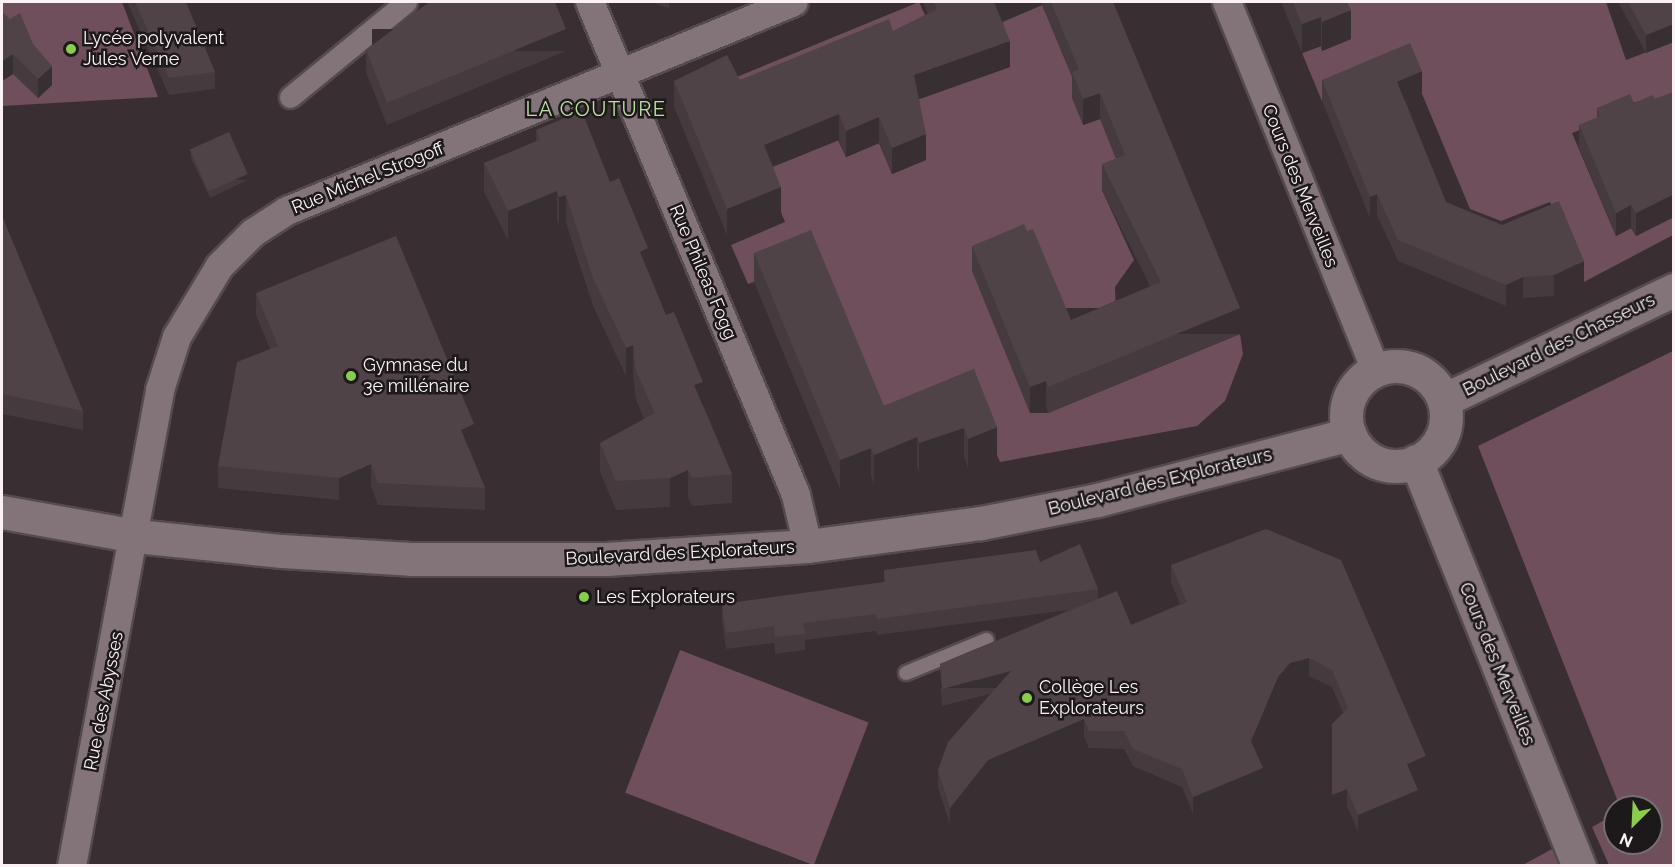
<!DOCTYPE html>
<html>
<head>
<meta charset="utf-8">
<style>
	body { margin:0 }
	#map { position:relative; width:1675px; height:867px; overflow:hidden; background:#392e32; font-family:Raleway,sans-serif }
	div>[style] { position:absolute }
	.green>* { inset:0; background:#6e4f5b; transform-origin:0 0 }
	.roads { filter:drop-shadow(2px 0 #544b4e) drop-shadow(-2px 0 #544b4e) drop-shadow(0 2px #544b4e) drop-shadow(0 -2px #544b4e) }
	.service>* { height:14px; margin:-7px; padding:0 7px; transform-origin:7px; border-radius:7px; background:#827479 }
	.pedestrian>* { height:21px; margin:-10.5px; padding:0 10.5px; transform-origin:10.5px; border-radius:10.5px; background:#827479 }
	.minor>* { height:28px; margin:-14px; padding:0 14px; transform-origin:14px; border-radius:14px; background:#827479 }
	.tertiary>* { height:33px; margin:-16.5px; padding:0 16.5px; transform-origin:16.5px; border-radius:16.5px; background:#827479 }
	.tertiary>.ring { margin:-16.5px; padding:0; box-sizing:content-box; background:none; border:33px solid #827479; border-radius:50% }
	.wall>* { inset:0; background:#453a3d }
	.shaded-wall>* { inset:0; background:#382f32; transform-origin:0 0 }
	.building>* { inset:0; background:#504347; transform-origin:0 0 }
	.dots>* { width:16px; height:16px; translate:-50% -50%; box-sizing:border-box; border:3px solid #1d1819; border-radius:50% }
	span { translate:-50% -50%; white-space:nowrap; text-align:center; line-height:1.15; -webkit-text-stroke:5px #1d1819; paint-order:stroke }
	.poi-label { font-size:18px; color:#faf2f4 }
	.left { translate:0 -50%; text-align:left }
	.street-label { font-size:18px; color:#faf2f4 }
	.neighbourhood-label { font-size:20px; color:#b8e19d; letter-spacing:1.5px }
	.frame { position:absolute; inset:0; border:3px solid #faf2f4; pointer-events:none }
	.north { position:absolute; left:1603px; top:795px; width:60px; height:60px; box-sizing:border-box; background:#1d1819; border:2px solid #756f71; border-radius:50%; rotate:204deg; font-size:16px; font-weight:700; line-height:24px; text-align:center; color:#faf2f4 }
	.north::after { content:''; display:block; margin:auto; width:21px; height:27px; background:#87cf4b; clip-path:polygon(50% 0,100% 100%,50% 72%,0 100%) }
</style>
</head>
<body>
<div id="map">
	<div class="green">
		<i style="clip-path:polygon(2px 2px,122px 2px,158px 97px,2px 106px)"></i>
		<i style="clip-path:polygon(919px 2px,956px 83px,1010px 66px,994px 25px,1042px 5px,1100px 119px,1152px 121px,1102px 190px,1134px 260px,1115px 287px,1116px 313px,1030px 413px,1048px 413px,1240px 334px,1243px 354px,1225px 401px,1197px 426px,1000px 462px,973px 398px,902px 427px,754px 282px,748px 284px,731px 245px,785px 222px,762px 167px,838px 140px,846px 157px,879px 143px,892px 174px,926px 141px,913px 110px,741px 106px,727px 81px)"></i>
		<i style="clip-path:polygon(1335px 2px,1606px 2px,1626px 60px,1673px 42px,1673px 94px,1572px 133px,1616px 236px,1631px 228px,1636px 236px,1673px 216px,1673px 235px,1584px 282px,1550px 202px,1501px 221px,1470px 209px,1410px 65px,1322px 101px,1302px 53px,1321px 46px,1322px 50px)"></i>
		<i style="clip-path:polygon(1673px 351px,1673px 865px,1609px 865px,1592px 827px,1615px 814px,1615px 843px,1651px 843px,1651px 807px,1620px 807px,1478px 446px)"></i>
		<i style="left:680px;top:650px;width:202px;height:153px;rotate:21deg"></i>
		<i style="clip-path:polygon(1554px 848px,1561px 865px,1521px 866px)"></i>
	</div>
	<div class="roads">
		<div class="service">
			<i style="left:906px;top:673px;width:87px;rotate:-22.4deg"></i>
		</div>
		<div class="pedestrian">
			<i style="left:290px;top:97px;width:150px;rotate:-39.3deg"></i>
		</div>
		<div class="minor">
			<i style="left:590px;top:2px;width:534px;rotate:67.32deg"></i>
			<i style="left:796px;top:495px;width:52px;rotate:76.8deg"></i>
			<i style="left:1227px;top:2px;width:397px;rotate:68deg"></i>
			<i style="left:72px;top:866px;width:484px;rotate:-79.5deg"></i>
			<i style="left:160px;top:390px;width:56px;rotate:-72.2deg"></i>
			<i style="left:177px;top:337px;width:83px;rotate:-58.8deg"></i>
			<i style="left:220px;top:266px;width:47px;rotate:-45deg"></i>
			<i style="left:253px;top:233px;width:40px;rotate:-32.9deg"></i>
			<i style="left:287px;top:211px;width:548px;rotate:-22.4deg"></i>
		</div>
		<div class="tertiary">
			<i class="ring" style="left:1346px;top:366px;width:67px;height:67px"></i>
			<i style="left:1444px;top:400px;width:255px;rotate:-25.6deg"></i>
			<i style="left:1416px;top:461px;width:437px;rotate:68.1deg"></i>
			<i style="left:2px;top:512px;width:136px;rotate:10.2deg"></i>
			<i style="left:136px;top:536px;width:147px;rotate:5.9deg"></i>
			<i style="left:282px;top:551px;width:129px;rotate:3.5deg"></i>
			<i style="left:411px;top:559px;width:195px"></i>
			<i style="left:606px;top:559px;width:202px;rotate:-3.7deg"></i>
			<i style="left:808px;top:546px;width:175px;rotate:-7.6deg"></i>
			<i style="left:981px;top:523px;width:118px;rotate:-11.2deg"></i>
			<i style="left:1097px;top:500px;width:261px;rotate:-14.6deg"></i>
		</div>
	</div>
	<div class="wall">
		<i style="clip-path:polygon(127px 2px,186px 2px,215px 72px,215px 89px,169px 95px)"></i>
		<i style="clip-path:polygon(652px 2px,686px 2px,669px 8px)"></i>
		<i style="clip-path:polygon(923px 2px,1113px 2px,1240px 334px,1048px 413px,1046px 407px,1030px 413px,972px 271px,972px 246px,1071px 320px,1150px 286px,1102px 190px,1102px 164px,1116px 159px,1100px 119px,1083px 125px,1072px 98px,1072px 77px,1042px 5px,1003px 22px,1010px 67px,919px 99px,926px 160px,892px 174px,879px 143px,846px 157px,839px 140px,773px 167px,781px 213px,727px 235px,674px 107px,674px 81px,740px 80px,893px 31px,928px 14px)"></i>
		<i style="clip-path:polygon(1281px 2px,1347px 2px,1351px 39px,1322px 51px,1321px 46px,1302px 53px)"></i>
		<i style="clip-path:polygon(1618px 2px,1674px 2px,1646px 53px)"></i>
		<i style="clip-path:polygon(2px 12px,33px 44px,52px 85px,38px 98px,13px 74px,2px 81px)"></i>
		<i style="clip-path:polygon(366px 50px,566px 51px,387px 125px,366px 72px)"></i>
		<i style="clip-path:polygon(1322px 80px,1422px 92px,1405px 100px,1446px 202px,1584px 282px,1554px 296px,1523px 298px,1506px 306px,1398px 261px,1377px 215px,1370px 218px,1322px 101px)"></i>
		<i style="clip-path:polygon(1674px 92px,1674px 217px,1636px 236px,1631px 228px,1616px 236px,1579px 148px,1579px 125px,1597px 118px,1597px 108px,1655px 99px)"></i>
		<i style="clip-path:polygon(536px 130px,610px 182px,732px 474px,732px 503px,692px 506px,688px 498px,670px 507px,616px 510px,600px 472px,600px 443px,644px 419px,636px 400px,633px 374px,626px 376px,593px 306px,566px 223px,559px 226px,557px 220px,508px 240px,484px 192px,484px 163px,536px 141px)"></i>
		<i style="clip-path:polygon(191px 152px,248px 180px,210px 198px,191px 158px)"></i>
		<i style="clip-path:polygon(2px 216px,83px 411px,83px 430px,2px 414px)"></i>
		<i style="clip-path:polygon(754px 253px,884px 406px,974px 369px,997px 456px,968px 468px,964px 457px,919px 472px,917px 466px,874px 484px,871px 476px,840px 489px,754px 282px)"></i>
		<i style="clip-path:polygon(256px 293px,474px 446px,469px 448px,485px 488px,485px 510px,378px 505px,371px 486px,339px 500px,218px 488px,218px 466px,270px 349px,256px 315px)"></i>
		<i style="clip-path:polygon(1266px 529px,1426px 774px,1413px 779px,1418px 807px,1358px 832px,1347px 806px,1332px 813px,1332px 724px,1343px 713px,1332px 687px,1309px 676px,1290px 681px,1278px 695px,1255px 749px,1263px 785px,1193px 814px,1182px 787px,1133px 766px,1124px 749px,1089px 748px,1084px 737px,988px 778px,950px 825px,938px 788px,938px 770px,990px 694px,942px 706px,940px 681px,940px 664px,1069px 610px,877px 635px,876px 631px,805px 640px,805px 650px,775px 654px,774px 643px,726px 649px,722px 621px,722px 604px,884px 582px,884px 570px,1040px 562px,1098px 589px,1098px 598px,1131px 625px,1180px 604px,1171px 582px,1171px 565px)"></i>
	</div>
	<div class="shaded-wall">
		<i style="clip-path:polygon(669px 2px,686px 2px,669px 8px)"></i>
		<i style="clip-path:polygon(994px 2px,1042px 2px,1042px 5px,994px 25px)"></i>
		<i style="clip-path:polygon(1351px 10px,1351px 39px,1322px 51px,1322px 22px)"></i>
		<i style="clip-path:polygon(1321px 17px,1321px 46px,1302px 53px,1302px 24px)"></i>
		<i style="clip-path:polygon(1674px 24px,1674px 42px,1646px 53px,1646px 35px)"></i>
		<i style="left:566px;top:29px;width:22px;height:194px;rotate:90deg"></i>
		<i style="clip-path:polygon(1010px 41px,1010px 67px,914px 101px,914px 75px)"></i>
		<i style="clip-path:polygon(13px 54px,13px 74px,2px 81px,2px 61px)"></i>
		<i style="clip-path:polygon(52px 66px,52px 85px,38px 98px,38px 79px)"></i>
		<i style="clip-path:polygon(1422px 71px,1422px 92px,1397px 103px,1397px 82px)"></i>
		<i style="clip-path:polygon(1100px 93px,1100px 119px,1083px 125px,1083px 99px)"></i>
		<i style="clip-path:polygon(839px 114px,839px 140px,764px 170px,764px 145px)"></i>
		<i style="clip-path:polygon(879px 117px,879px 143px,846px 157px,846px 131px)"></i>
		<i style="clip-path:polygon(926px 134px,926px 160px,892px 174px,892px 148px)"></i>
		<i style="left:248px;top:174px;width:6px;height:42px;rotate:90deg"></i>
		<i style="clip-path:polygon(781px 187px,781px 213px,727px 235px,727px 209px)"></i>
		<i style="clip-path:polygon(557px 191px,557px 220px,508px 240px,508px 211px)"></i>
		<i style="clip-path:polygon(1377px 194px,1377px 215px,1370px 218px,1370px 197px)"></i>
		<i style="clip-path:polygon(1674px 194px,1674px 217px,1636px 236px,1636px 213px)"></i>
		<i style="clip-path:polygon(566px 195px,566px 223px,559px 226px,559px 197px)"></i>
		<i style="clip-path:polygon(1631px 205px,1631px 228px,1616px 236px,1616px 213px)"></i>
		<i style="clip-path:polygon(648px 248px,648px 277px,640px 252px)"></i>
		<i style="clip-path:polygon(1584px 261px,1584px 282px,1554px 296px,1554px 275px)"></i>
		<i style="clip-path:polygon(1523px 277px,1523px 298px,1506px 306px,1506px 285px)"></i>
		<i style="left:1240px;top:308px;width:26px;height:208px;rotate:90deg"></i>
		<i style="clip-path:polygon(633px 345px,633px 374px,626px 376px,626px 348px)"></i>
		<i style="clip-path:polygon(1046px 381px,1046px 407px,1030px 413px,1030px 387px)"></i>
		<i style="clip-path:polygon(703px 382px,703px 410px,694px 385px)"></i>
		<i style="clip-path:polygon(474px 424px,474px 446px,461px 451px,461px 430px)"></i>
		<i style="clip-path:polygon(997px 427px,997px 456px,968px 468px,968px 439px)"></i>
		<i style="clip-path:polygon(964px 428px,964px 457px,919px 472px,919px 443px)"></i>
		<i style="clip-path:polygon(917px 437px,917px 466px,874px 484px,874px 455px)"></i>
		<i style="clip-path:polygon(871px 448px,871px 476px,840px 489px,840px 460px)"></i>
		<i style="clip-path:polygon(371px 464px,371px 486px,339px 500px,339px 478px)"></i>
		<i style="clip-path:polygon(688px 470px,688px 498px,670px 507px,670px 478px)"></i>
		<i style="clip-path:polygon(1309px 658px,1309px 676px,1290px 681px,1278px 695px,1251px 758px,1251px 741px,1278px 677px,1290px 663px)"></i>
		<i style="left:1011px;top:671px;width:17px;height:71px;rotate:90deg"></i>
		<i style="clip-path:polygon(1084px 719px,1084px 737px,988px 778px,950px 825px,950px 808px,988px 760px)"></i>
		<i style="clip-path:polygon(1426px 756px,1426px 774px,1407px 781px,1407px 764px)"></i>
		<i style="clip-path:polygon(1263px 768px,1263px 785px,1193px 814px,1193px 797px)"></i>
		<i style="clip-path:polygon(1347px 789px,1347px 806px,1332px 813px,1332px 795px)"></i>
		<i style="clip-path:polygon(1418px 790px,1418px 807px,1358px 832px,1358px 815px)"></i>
	</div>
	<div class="building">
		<i style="clip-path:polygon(135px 2px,186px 2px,215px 72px,169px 78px)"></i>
		<i style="clip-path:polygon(429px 2px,555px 2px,566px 29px,387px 103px,366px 50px)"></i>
		<i style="clip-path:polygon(933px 2px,994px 2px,1010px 41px,914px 75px,926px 134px,892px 148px,879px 117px,846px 131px,839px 114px,764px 145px,781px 187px,727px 209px,674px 81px,727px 55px,740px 80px,889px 19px,893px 31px,937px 9px)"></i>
		<i style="clip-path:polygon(1051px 2px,1113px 2px,1240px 308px,1048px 387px,1046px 381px,1030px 387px,972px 246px,1024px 224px,1027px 231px,1033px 229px,1071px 320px,1161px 282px,1102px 164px,1125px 155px,1100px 93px,1083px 99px,1072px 72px,1079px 69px)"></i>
		<i style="clip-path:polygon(1293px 2px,1347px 2px,1351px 10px,1322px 22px,1321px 17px,1302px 24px)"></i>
		<i style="clip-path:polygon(1628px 2px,1674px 2px,1674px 24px,1646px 35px)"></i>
		<i style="clip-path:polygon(2px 12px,10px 19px,20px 13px,33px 44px,52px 66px,38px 79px,13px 54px,2px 61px)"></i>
		<i style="clip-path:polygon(1410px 43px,1422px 71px,1397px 82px,1446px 202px,1502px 225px,1559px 201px,1584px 261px,1554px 275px,1523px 277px,1506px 285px,1398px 240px,1377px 194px,1370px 197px,1322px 80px)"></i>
		<i style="clip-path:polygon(1674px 92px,1674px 194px,1636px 213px,1631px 205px,1616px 213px,1579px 125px,1600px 116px,1597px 108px,1630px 94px,1634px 103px,1653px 95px,1655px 99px)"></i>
		<i style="clip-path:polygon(582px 111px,610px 182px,619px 178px,648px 248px,640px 252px,666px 315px,674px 312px,703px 382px,694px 385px,732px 474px,692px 478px,688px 470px,670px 478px,616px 481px,600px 443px,655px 413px,636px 371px,633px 345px,626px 348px,593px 278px,566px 195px,559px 197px,557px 191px,508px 211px,484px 163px,540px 140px,536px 130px)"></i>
		<i style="left:229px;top:132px;width:46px;height:43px;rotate:66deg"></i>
		<i style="clip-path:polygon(2px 216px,83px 411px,2px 394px)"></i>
		<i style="clip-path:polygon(811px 230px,884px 406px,974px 369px,997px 427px,968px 439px,964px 428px,919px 443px,917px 437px,874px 455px,871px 448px,840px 460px,754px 253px)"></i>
		<i style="clip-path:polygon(396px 236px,474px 424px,461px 430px,485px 488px,378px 483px,371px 464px,339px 478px,218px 466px,237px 362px,278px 346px,256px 293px)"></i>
		<i style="clip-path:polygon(1266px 529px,1341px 560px,1426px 756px,1407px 764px,1418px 790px,1358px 815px,1347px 789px,1332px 795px,1332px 724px,1348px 708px,1332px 670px,1309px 658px,1290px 663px,1278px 677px,1251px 741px,1263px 768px,1193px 797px,1182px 769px,1133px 749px,1124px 731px,1089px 731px,1084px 719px,988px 760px,950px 808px,938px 770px,948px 742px,1011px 671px,942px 689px,940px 664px,1117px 591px,1131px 625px,1187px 602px,1171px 565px)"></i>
		<i style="clip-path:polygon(1080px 544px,1098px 589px,877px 619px,876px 614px,803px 623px,805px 634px,775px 637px,774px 626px,726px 633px,722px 604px,885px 582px,884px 570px,1036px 550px,1040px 562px)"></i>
	</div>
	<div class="dots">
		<i style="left:71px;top:49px;background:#87cf4b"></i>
		<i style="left:351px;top:376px;background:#87cf4b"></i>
		<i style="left:584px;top:597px;background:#87cf4b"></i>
		<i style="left:1027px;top:698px;background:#87cf4b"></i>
	</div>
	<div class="poi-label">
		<span class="left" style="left:83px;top:49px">Lycée polyvalent<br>Jules Verne</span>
		<span class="left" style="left:363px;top:376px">Gymnase du<br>3e millénaire</span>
		<span class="left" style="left:596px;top:597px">Les Explorateurs</span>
		<span class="left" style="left:1039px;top:698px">Collège Les<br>Explorateurs</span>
	</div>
	<div class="street-label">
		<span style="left:368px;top:178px;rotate:-22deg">Rue Michel Strogoff</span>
		<span style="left:1300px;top:186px;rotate:68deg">Cours des Merveilles</span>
		<span style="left:703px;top:272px;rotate:67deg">Rue Phileas Fogg</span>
		<span style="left:1559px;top:345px;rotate:-26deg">Boulevard des Chasseurs</span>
		<span style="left:1160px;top:482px;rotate:-14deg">Boulevard des Explorateurs</span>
		<span style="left:680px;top:553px;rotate:-3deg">Boulevard des Explorateurs</span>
		<span style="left:1497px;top:664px;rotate:68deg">Cours des Merveilles</span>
		<span style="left:104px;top:701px;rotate:-79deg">Rue des Abysses</span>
	</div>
	<div class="neighbourhood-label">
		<span style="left:596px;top:109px">LA COUTURE</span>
	</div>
	<div class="frame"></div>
	<div class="north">N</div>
</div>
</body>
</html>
